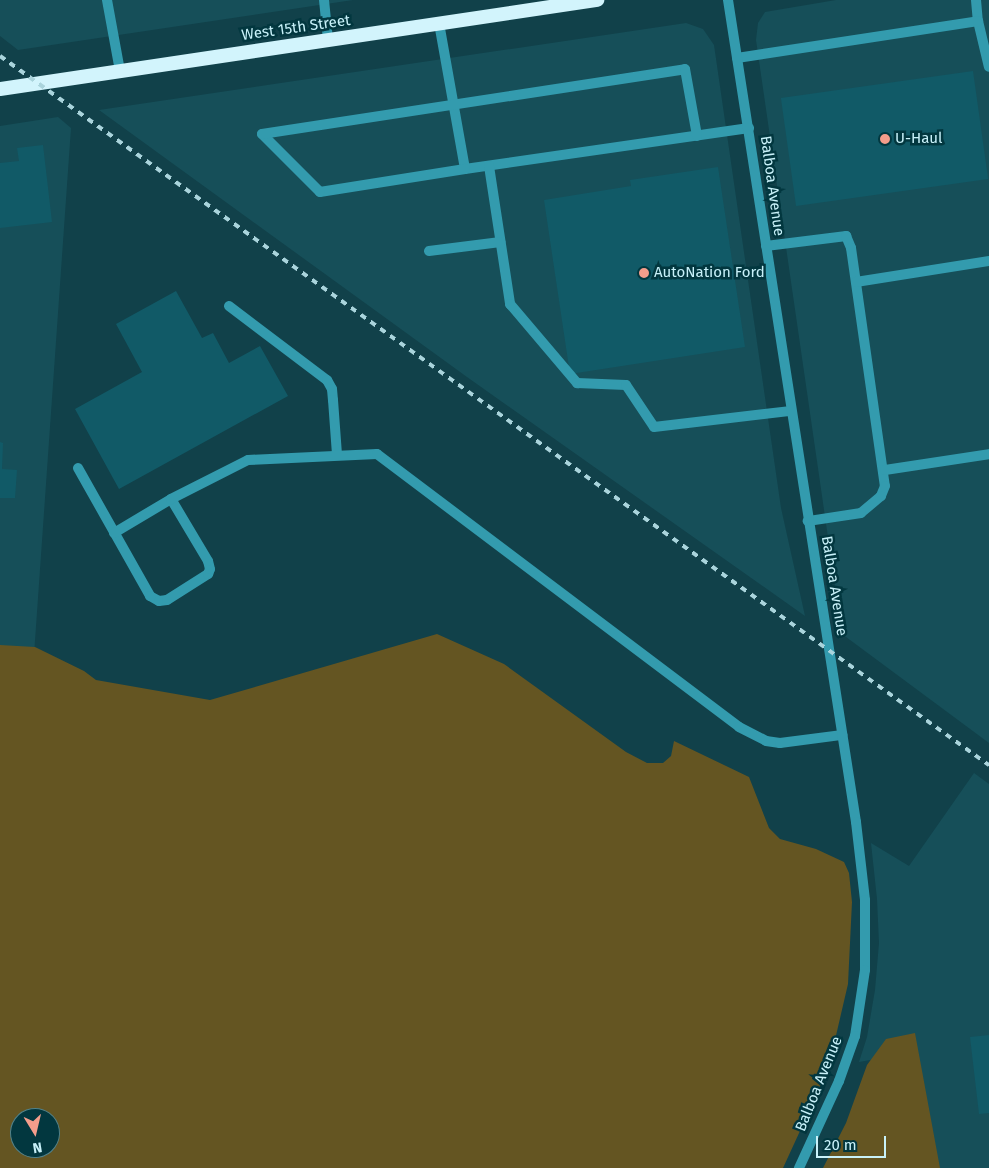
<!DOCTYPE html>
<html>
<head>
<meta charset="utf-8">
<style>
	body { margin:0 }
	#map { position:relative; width:989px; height:1168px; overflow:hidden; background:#11414a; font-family:"Fira Sans",sans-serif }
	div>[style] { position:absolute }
	.built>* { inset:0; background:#164f59 }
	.green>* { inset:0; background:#645522 }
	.building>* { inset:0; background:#115a67; transform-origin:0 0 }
	.service>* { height:10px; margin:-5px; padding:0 5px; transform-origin:5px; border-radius:5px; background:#339bae }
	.tertiary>* { height:10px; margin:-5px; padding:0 5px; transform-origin:5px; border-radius:5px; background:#339bae }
	.trunk>* { height:14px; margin:-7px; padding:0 7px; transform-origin:7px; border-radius:7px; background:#d2f4fc }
	.rail>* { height:4px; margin-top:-2px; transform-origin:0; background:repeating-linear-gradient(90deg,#aad4dc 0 6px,transparent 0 12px) }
	.dots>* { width:14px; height:14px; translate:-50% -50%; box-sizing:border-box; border:2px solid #02373f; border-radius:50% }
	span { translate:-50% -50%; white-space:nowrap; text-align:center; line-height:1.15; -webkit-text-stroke:5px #02373f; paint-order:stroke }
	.street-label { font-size:15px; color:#c8f1f9 }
	.poi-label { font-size:15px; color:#c8f1f9 }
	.left { translate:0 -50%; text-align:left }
	.north { position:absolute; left:10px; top:1108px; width:50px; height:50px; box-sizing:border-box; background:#02373f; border:1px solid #518189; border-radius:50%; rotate:171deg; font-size:14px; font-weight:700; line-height:20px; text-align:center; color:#c8f1f9 }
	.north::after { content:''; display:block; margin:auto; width:18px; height:22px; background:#f49d8b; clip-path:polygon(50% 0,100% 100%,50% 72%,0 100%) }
	.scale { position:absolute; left:816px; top:1136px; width:70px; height:22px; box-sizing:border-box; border:2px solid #c8f1f9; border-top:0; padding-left:6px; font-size:15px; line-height:18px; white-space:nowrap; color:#c8f1f9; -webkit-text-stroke:4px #02373f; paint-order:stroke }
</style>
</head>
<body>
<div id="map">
	<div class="built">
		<i style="clip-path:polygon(0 0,353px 0,18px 50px,0 36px)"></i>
		<i style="clip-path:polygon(836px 0,989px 0,989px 743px,842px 634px,756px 40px,758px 23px,765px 12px)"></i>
		<i style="clip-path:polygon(686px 23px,703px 29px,714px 45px,781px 508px,805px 616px,467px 377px,99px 110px)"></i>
		<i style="clip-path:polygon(58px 117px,71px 128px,33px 669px,0 666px,0 126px)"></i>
		<i style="clip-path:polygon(974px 773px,989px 784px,989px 1168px,922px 1168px,904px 1054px,859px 1062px,867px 1037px,875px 990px,879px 943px,877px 899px,871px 843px,909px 866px)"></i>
	</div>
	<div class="green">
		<i style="clip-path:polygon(evenodd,437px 634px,504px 664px,626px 752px,647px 763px,663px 763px,671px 756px,674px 741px,749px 777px,769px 828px,780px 839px,816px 849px,844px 862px,849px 873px,852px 902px,848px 984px,828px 1070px,783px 1168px,0 1168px,0 645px,35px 647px,84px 671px,96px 680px,210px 700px,437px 634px,20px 1118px,50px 1118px,50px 1148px,20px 1148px,20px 1118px)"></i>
		<i style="clip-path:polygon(915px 1033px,940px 1168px,823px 1168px,846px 1123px,867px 1065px,886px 1039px)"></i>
	</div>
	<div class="building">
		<i style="left:973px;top:71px;width:109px;height:194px;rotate:82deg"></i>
		<i style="clip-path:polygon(43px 145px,52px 222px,0 228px,0 163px,19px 161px,17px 148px)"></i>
		<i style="clip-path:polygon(718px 167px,745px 347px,570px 374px,544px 200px,631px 186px,630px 180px)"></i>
		<i style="clip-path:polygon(176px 291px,202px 338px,213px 333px,229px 363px,260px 346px,288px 396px,119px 489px,75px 409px,142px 372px,116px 324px)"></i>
		<i style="clip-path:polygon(0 442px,3px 443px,2px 469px,17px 470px,15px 498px,0 498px)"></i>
		<i style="clip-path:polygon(989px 1035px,989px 1113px,979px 1114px,970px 1037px)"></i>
	</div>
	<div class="service">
		<i style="left:107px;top:0;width:72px;rotate:79.6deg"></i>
		<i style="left:324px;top:0;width:40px;rotate:84.3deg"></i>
		<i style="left:976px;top:0;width:21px;rotate:85deg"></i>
		<i style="left:978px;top:21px;width:47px;rotate:76.6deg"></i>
		<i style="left:439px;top:23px;width:148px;rotate:79.9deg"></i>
		<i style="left:465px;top:169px;width:287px;rotate:-8.2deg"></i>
		<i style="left:737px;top:58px;width:244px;rotate:-8.7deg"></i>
		<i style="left:489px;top:166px;width:140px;rotate:81.3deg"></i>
		<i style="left:510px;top:304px;width:104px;rotate:49.7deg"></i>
		<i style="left:577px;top:383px;width:49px;rotate:2.3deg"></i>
		<i style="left:626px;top:385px;width:50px;rotate:56.3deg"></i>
		<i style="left:654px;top:427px;width:138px;rotate:-6.7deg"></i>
		<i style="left:465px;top:169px;width:147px;rotate:171deg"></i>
		<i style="left:320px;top:192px;width:82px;rotate:-135deg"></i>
		<i style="left:262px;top:134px;width:428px;rotate:-8.7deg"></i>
		<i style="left:685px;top:69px;width:68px;rotate:79.8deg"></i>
		<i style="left:766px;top:246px;width:81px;rotate:-7.1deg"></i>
		<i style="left:846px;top:236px;width:13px;rotate:67deg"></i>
		<i style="left:851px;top:248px;width:240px;rotate:81.9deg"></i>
		<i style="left:885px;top:486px;width:11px;rotate:112deg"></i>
		<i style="left:881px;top:496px;width:26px;rotate:140deg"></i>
		<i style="left:861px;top:513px;width:54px;rotate:171.4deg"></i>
		<i style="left:429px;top:251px;width:72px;rotate:-7.2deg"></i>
		<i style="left:856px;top:282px;width:135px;rotate:-9deg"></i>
		<i style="left:229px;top:306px;width:123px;rotate:37.1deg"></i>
		<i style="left:327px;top:380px;width:10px;rotate:61deg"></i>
		<i style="left:332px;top:389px;width:11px;rotate:85deg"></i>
		<i style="left:333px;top:400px;width:54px;rotate:85.8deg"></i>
		<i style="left:78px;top:468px;width:147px;rotate:60.6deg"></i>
		<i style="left:150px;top:596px;width:10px;rotate:29deg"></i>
		<i style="left:159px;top:601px;width:8px;rotate:-7deg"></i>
		<i style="left:167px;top:600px;width:49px;rotate:-32.4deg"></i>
		<i style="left:208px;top:574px;width:5px;rotate:-68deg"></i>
		<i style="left:210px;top:569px;width:8px;rotate:-104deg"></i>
		<i style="left:208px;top:561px;width:72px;rotate:-120.8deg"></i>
		<i style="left:885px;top:470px;width:105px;rotate:-8.7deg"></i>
		<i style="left:114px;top:533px;width:66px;rotate:-30.8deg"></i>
		<i style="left:171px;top:499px;width:86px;rotate:-26.9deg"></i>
		<i style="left:248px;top:460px;width:129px;rotate:-2.7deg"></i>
		<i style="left:377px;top:454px;width:453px;rotate:37deg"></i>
		<i style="left:739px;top:727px;width:30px;rotate:27deg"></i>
		<i style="left:766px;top:741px;width:14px;rotate:8deg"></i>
		<i style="left:780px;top:743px;width:63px;rotate:-7.4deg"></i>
	</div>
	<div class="tertiary">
		<i style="left:728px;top:0;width:832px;rotate:81.15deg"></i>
		<i style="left:856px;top:822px;width:79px;rotate:83.4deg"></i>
		<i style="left:865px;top:900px;width:70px;rotate:90deg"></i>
		<i style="left:865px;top:970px;width:67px;rotate:98.6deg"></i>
		<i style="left:855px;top:1036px;width:48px;rotate:109.6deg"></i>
		<i style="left:839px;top:1081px;width:96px;rotate:114.7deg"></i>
	</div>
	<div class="trunk">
		<i style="left:0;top:89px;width:604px;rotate:-8.48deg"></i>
	</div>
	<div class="rail">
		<i style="left:0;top:56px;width:1217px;rotate:35.64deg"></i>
	</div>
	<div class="dots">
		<i style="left:885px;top:139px;background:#f49d8b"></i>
		<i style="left:644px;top:273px;background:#f49d8b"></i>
	</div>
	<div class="street-label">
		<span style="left:296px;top:28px;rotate:-8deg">West 15th Street</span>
		<span style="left:772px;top:186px;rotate:82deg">Balboa Avenue</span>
		<span style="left:834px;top:586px;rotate:81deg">Balboa Avenue</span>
		<span style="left:819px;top:1084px;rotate:-68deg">Balboa Avenue</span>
	</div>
	<div class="poi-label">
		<span class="left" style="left:895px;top:139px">U-Haul</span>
		<span class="left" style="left:654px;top:273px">AutoNation Ford</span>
	</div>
	<div class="north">N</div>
	<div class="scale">20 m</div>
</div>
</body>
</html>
